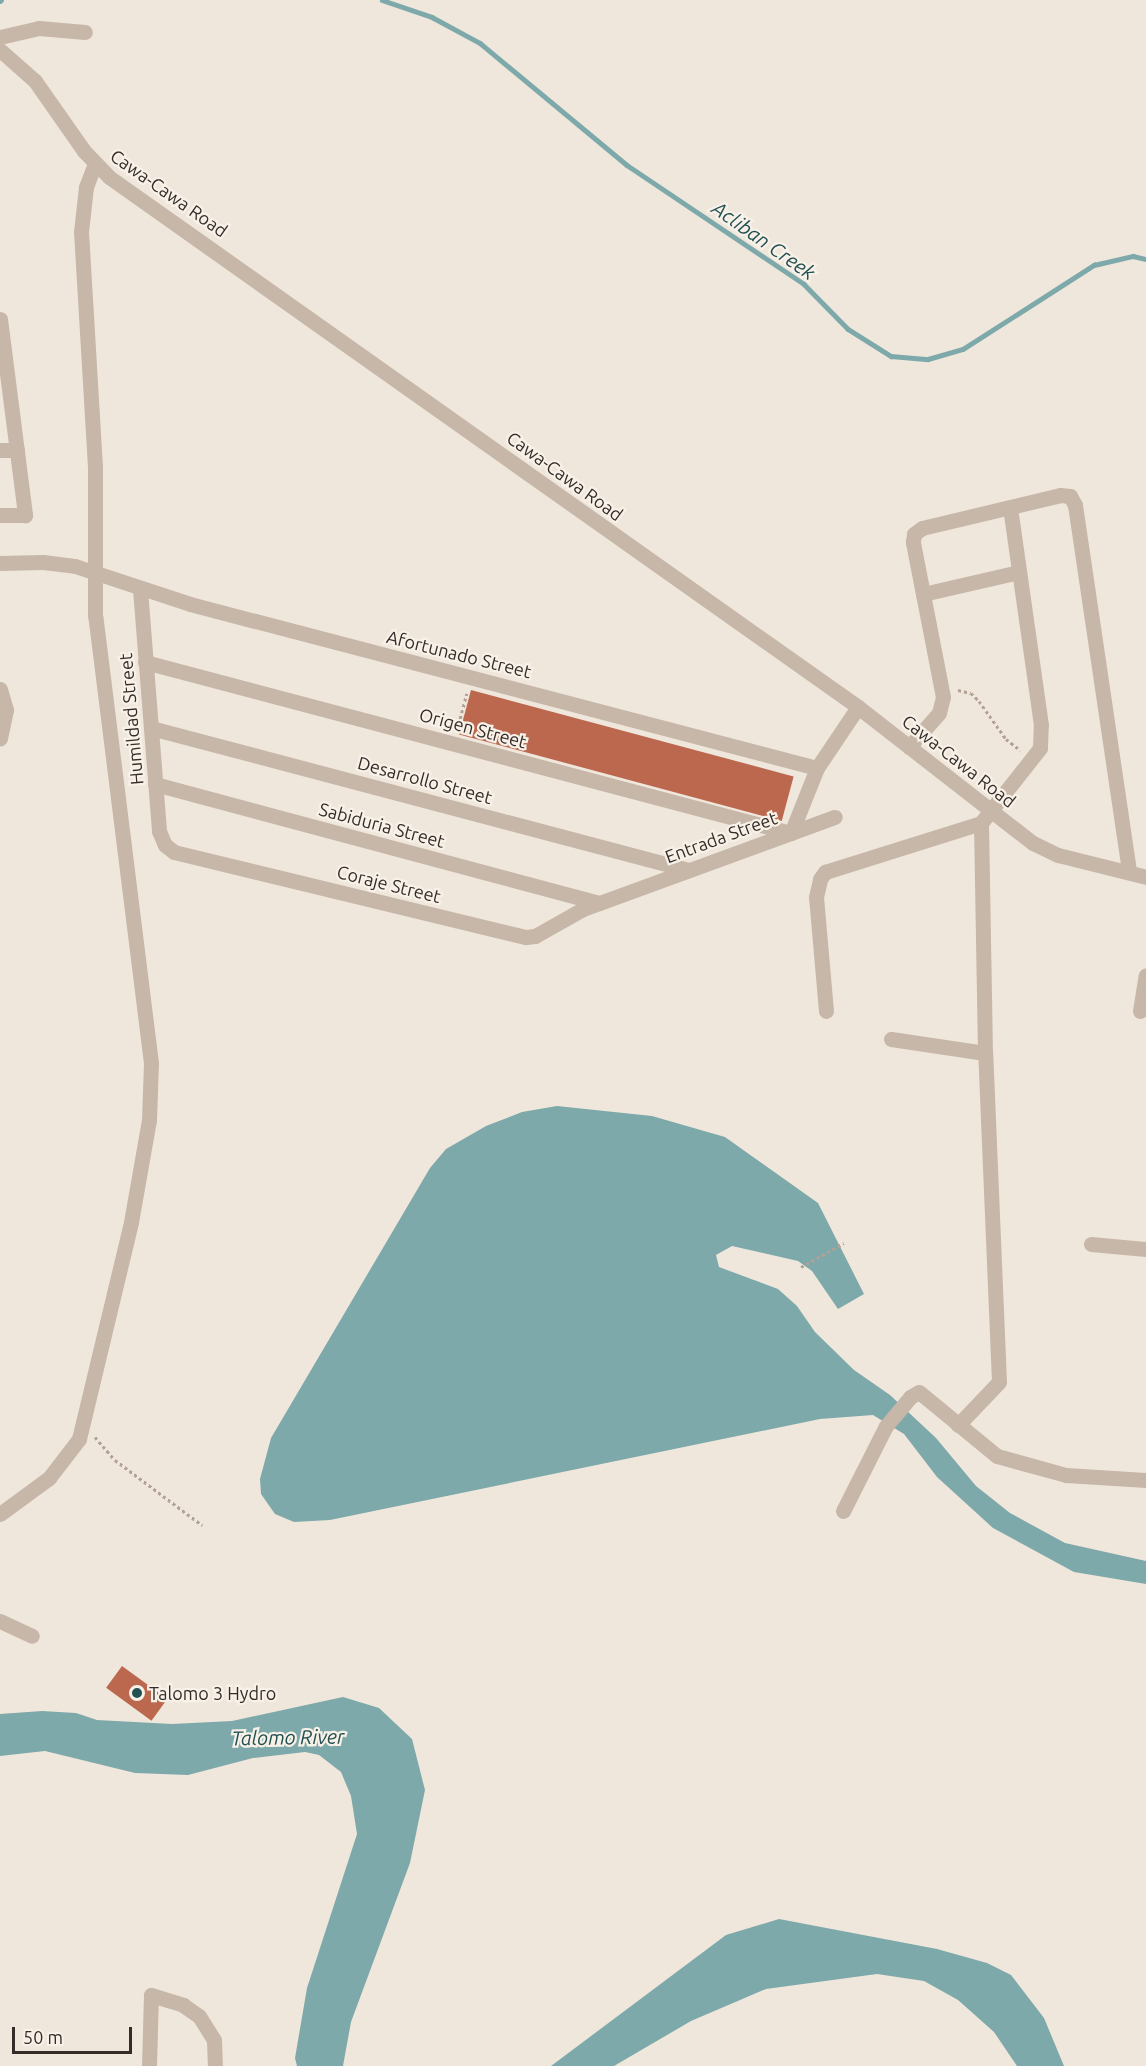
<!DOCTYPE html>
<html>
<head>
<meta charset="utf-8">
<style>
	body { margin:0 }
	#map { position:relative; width:1146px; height:2066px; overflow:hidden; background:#f0e7dc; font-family:Ubuntu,sans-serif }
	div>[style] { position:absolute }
	.water>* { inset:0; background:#7ea9aa }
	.stream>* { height:4.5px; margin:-2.25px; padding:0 2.25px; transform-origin:2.25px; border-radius:2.25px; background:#7ea9aa }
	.building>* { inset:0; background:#bb684f; transform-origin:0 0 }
	.path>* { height:3px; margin-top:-1.5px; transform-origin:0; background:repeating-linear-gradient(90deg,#b3a194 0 3px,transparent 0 6px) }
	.minor>* { height:15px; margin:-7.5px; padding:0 7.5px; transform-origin:7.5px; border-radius:7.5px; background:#c7b7a9 }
	.dots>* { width:16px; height:16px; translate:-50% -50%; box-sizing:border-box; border:3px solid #f8f1e8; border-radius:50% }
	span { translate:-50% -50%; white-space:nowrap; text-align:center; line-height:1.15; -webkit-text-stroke:4.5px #f8f1e8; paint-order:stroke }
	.street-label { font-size:18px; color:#352c29 }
	.poi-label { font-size:18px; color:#352c29 }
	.left { translate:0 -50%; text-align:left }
	.water-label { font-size:20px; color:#225053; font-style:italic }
	.scale { position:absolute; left:12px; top:2027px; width:120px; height:27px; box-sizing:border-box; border:3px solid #352c29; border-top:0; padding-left:8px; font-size:18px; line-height:21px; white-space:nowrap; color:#352c29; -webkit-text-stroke:4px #f8f1e8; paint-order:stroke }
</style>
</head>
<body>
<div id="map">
	<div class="water">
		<i style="clip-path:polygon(557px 1106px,652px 1116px,725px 1137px,818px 1203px,864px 1294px,838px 1309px,812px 1271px,798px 1261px,732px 1246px,716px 1255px,719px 1267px,778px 1289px,797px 1306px,815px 1332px,854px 1370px,890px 1395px,936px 1438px,976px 1486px,1010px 1513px,1065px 1543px,1146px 1561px,1146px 1584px,1074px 1572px,993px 1528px,937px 1477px,904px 1434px,873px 1415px,820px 1419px,330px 1520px,294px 1522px,275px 1514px,261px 1494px,260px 1479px,271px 1438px,430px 1168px,446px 1149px,486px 1126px,522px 1112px)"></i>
		<i style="clip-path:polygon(343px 1697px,379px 1708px,412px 1739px,425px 1790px,410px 1863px,351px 2022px,343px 2066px,297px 2066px,295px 2058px,307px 1988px,357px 1834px,351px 1796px,341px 1772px,319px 1755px,305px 1752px,253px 1758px,188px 1775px,135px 1773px,45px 1751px,0 1756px,0 1714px,42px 1711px,76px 1713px,97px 1720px,172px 1724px,232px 1721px)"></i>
		<i style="clip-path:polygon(779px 1919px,937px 1949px,987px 1963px,1011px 1975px,1044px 2018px,1064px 2066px,1017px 2066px,994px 2032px,958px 2000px,924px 1981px,877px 1974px,766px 1989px,691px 2021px,614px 2066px,551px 2066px,726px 1935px)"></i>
	</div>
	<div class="stream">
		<i style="left:382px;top:0;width:53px;rotate:18.8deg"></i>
		<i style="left:432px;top:17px;width:55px;rotate:28.4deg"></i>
		<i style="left:480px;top:43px;width:191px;rotate:39.7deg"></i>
		<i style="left:627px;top:165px;width:213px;rotate:33.9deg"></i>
		<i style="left:804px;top:284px;width:63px;rotate:45.6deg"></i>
		<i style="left:848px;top:329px;width:51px;rotate:32.1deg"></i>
		<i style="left:891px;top:356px;width:37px;rotate:5deg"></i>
		<i style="left:928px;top:359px;width:36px;rotate:-16deg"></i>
		<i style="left:963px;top:349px;width:156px;rotate:-32.7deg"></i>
		<i style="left:1094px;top:265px;width:40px;rotate:-13deg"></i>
		<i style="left:1133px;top:256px;width:13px;rotate:13deg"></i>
		<i style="left:0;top:1px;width:1px;rotate:-45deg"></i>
	</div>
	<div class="building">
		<i style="left:471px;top:690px;width:334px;height:46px;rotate:15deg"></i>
		<i style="left:122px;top:1666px;width:56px;height:27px;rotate:36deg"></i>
	</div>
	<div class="path">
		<i style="left:958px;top:690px;width:13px;rotate:13deg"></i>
		<i style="left:971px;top:693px;width:11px;rotate:45deg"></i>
		<i style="left:979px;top:701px;width:47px;rotate:54.6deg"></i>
		<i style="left:1006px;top:739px;width:18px;rotate:38deg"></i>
		<i style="left:457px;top:730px;width:38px;rotate:-75deg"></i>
		<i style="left:801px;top:1267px;width:49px;rotate:-29.2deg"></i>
		<i style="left:95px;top:1437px;width:30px;rotate:49deg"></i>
		<i style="left:115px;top:1460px;width:109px;rotate:36.8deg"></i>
	</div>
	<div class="minor">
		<i style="left:0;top:37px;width:40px;rotate:-13deg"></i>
		<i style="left:39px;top:28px;width:46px;rotate:5deg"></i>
		<i style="left:0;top:50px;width:47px;rotate:41.5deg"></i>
		<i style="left:35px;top:81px;width:85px;rotate:55deg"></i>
		<i style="left:84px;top:151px;width:36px;rotate:46deg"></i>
		<i style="left:109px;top:177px;width:918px;rotate:35.28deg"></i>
		<i style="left:858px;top:707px;width:222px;rotate:37.9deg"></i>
		<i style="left:1033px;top:843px;width:28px;rotate:26deg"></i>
		<i style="left:1058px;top:855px;width:91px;rotate:14deg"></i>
		<i style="left:0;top:319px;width:198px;rotate:82.7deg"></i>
		<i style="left:25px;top:515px;width:25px;rotate:180deg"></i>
		<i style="left:0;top:450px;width:17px"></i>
		<i style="left:0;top:563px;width:43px;rotate:-1.3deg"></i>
		<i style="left:43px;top:562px;width:32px;rotate:7deg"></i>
		<i style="left:75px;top:566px;width:121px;rotate:18.3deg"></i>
		<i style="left:190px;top:604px;width:648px;rotate:14.66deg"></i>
		<i style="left:140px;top:589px;width:243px;rotate:85.5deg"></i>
		<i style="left:159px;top:831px;width:15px;rotate:67deg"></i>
		<i style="left:165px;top:845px;width:11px;rotate:38deg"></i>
		<i style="left:174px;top:852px;width:362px;rotate:13.6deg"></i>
		<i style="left:526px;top:937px;width:9px;rotate:-6deg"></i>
		<i style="left:535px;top:936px;width:55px;rotate:-29.4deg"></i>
		<i style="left:583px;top:909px;width:268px;rotate:-20.1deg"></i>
		<i style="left:923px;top:594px;width:98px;rotate:-12.9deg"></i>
		<i style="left:145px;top:662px;width:668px;rotate:14.83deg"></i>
		<i style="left:0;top:689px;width:22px;rotate:74deg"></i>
		<i style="left:6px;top:710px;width:29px;rotate:102deg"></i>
		<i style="left:151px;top:728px;width:556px;rotate:14.79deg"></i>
		<i style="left:909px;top:747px;width:45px;rotate:-48.6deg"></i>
		<i style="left:939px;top:713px;width:16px;rotate:-76deg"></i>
		<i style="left:943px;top:697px;width:158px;rotate:-101deg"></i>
		<i style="left:913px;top:542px;width:8px;rotate:-83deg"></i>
		<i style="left:914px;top:534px;width:10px;rotate:-37deg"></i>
		<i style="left:922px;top:528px;width:142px;rotate:-13.4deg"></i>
		<i style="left:1060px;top:495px;width:10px;rotate:6deg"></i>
		<i style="left:1070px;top:496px;width:10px;rotate:61deg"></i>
		<i style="left:1075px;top:505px;width:371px;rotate:81.6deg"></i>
		<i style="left:155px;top:784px;width:460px;rotate:15deg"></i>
		<i style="left:791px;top:833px;width:70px;rotate:-68.2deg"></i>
		<i style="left:817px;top:768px;width:73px;rotate:-56.1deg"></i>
		<i style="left:826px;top:1011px;width:114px;rotate:-95deg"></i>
		<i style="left:816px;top:897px;width:18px;rotate:-77deg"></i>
		<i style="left:820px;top:879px;width:9px;rotate:-54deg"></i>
		<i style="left:825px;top:872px;width:164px;rotate:-17.4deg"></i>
		<i style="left:981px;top:823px;width:95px;rotate:-51.8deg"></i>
		<i style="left:1040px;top:748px;width:23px;rotate:-88deg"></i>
		<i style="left:1041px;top:725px;width:220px;rotate:-98.1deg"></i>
		<i style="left:1140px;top:1011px;width:36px;rotate:-81deg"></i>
		<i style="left:891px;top:1039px;width:95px;rotate:8.5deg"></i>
		<i style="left:1091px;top:1244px;width:55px;rotate:5.2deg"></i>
		<i style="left:958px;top:1425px;width:59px;rotate:-46.4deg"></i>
		<i style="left:999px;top:1382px;width:329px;rotate:-92.4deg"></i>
		<i style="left:985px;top:1053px;width:230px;rotate:-91deg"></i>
		<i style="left:843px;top:1511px;width:95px;rotate:-63.2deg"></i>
		<i style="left:886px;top:1426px;width:38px;rotate:-50deg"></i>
		<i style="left:910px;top:1397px;width:10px;rotate:-29deg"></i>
		<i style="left:919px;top:1392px;width:101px;rotate:39.4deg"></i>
		<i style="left:997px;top:1456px;width:72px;rotate:15.4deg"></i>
		<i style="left:1066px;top:1475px;width:80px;rotate:3.6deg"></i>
		<i style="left:0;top:1514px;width:61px;rotate:-36.3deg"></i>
		<i style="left:49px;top:1478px;width:49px;rotate:-52.4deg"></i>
		<i style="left:79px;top:1439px;width:223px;rotate:-76.5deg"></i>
		<i style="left:131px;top:1222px;width:104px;rotate:-80deg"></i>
		<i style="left:149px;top:1120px;width:57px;rotate:-88deg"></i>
		<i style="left:151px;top:1063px;width:450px;rotate:-97.1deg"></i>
		<i style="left:95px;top:616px;width:149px;rotate:-90deg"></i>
		<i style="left:95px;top:467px;width:235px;rotate:-93.4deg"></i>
		<i style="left:81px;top:232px;width:45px;rotate:-83.7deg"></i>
		<i style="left:86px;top:187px;width:25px;rotate:-69deg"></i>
		<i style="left:0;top:1621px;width:35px;rotate:25deg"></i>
		<i style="left:149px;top:2066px;width:71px;rotate:-88.4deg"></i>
		<i style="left:151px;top:1995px;width:34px;rotate:17deg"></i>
		<i style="left:183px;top:2005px;width:19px;rotate:35deg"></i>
		<i style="left:199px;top:2016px;width:28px;rotate:58deg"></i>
		<i style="left:214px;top:2040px;width:26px;rotate:88deg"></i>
	</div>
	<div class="dots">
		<i style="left:137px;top:1693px;background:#225053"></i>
	</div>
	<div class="street-label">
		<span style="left:169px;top:193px;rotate:35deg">Cawa-Cawa Road</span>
		<span style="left:565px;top:476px;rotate:36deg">Cawa-Cawa Road</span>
		<span style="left:459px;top:654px;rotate:14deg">Afortunado Street</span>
		<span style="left:131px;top:719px;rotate:-95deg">Humildad Street</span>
		<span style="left:473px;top:728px;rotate:15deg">Origen Street</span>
		<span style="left:959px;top:761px;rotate:38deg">Cawa-Cawa Road</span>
		<span style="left:425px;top:780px;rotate:15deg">Desarrollo Street</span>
		<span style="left:382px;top:825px;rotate:15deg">Sabiduria Street</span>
		<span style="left:721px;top:837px;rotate:-20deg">Entrada Street</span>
		<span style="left:389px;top:884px;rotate:14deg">Coraje Street</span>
	</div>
	<div class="poi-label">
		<span class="left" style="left:149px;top:1693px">Talomo 3 Hydro</span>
	</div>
	<div class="water-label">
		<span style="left:764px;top:240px;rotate:35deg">Acliban Creek</span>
		<span style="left:288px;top:1737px;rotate:-1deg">Talomo River</span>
	</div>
	<div class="scale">50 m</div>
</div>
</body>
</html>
